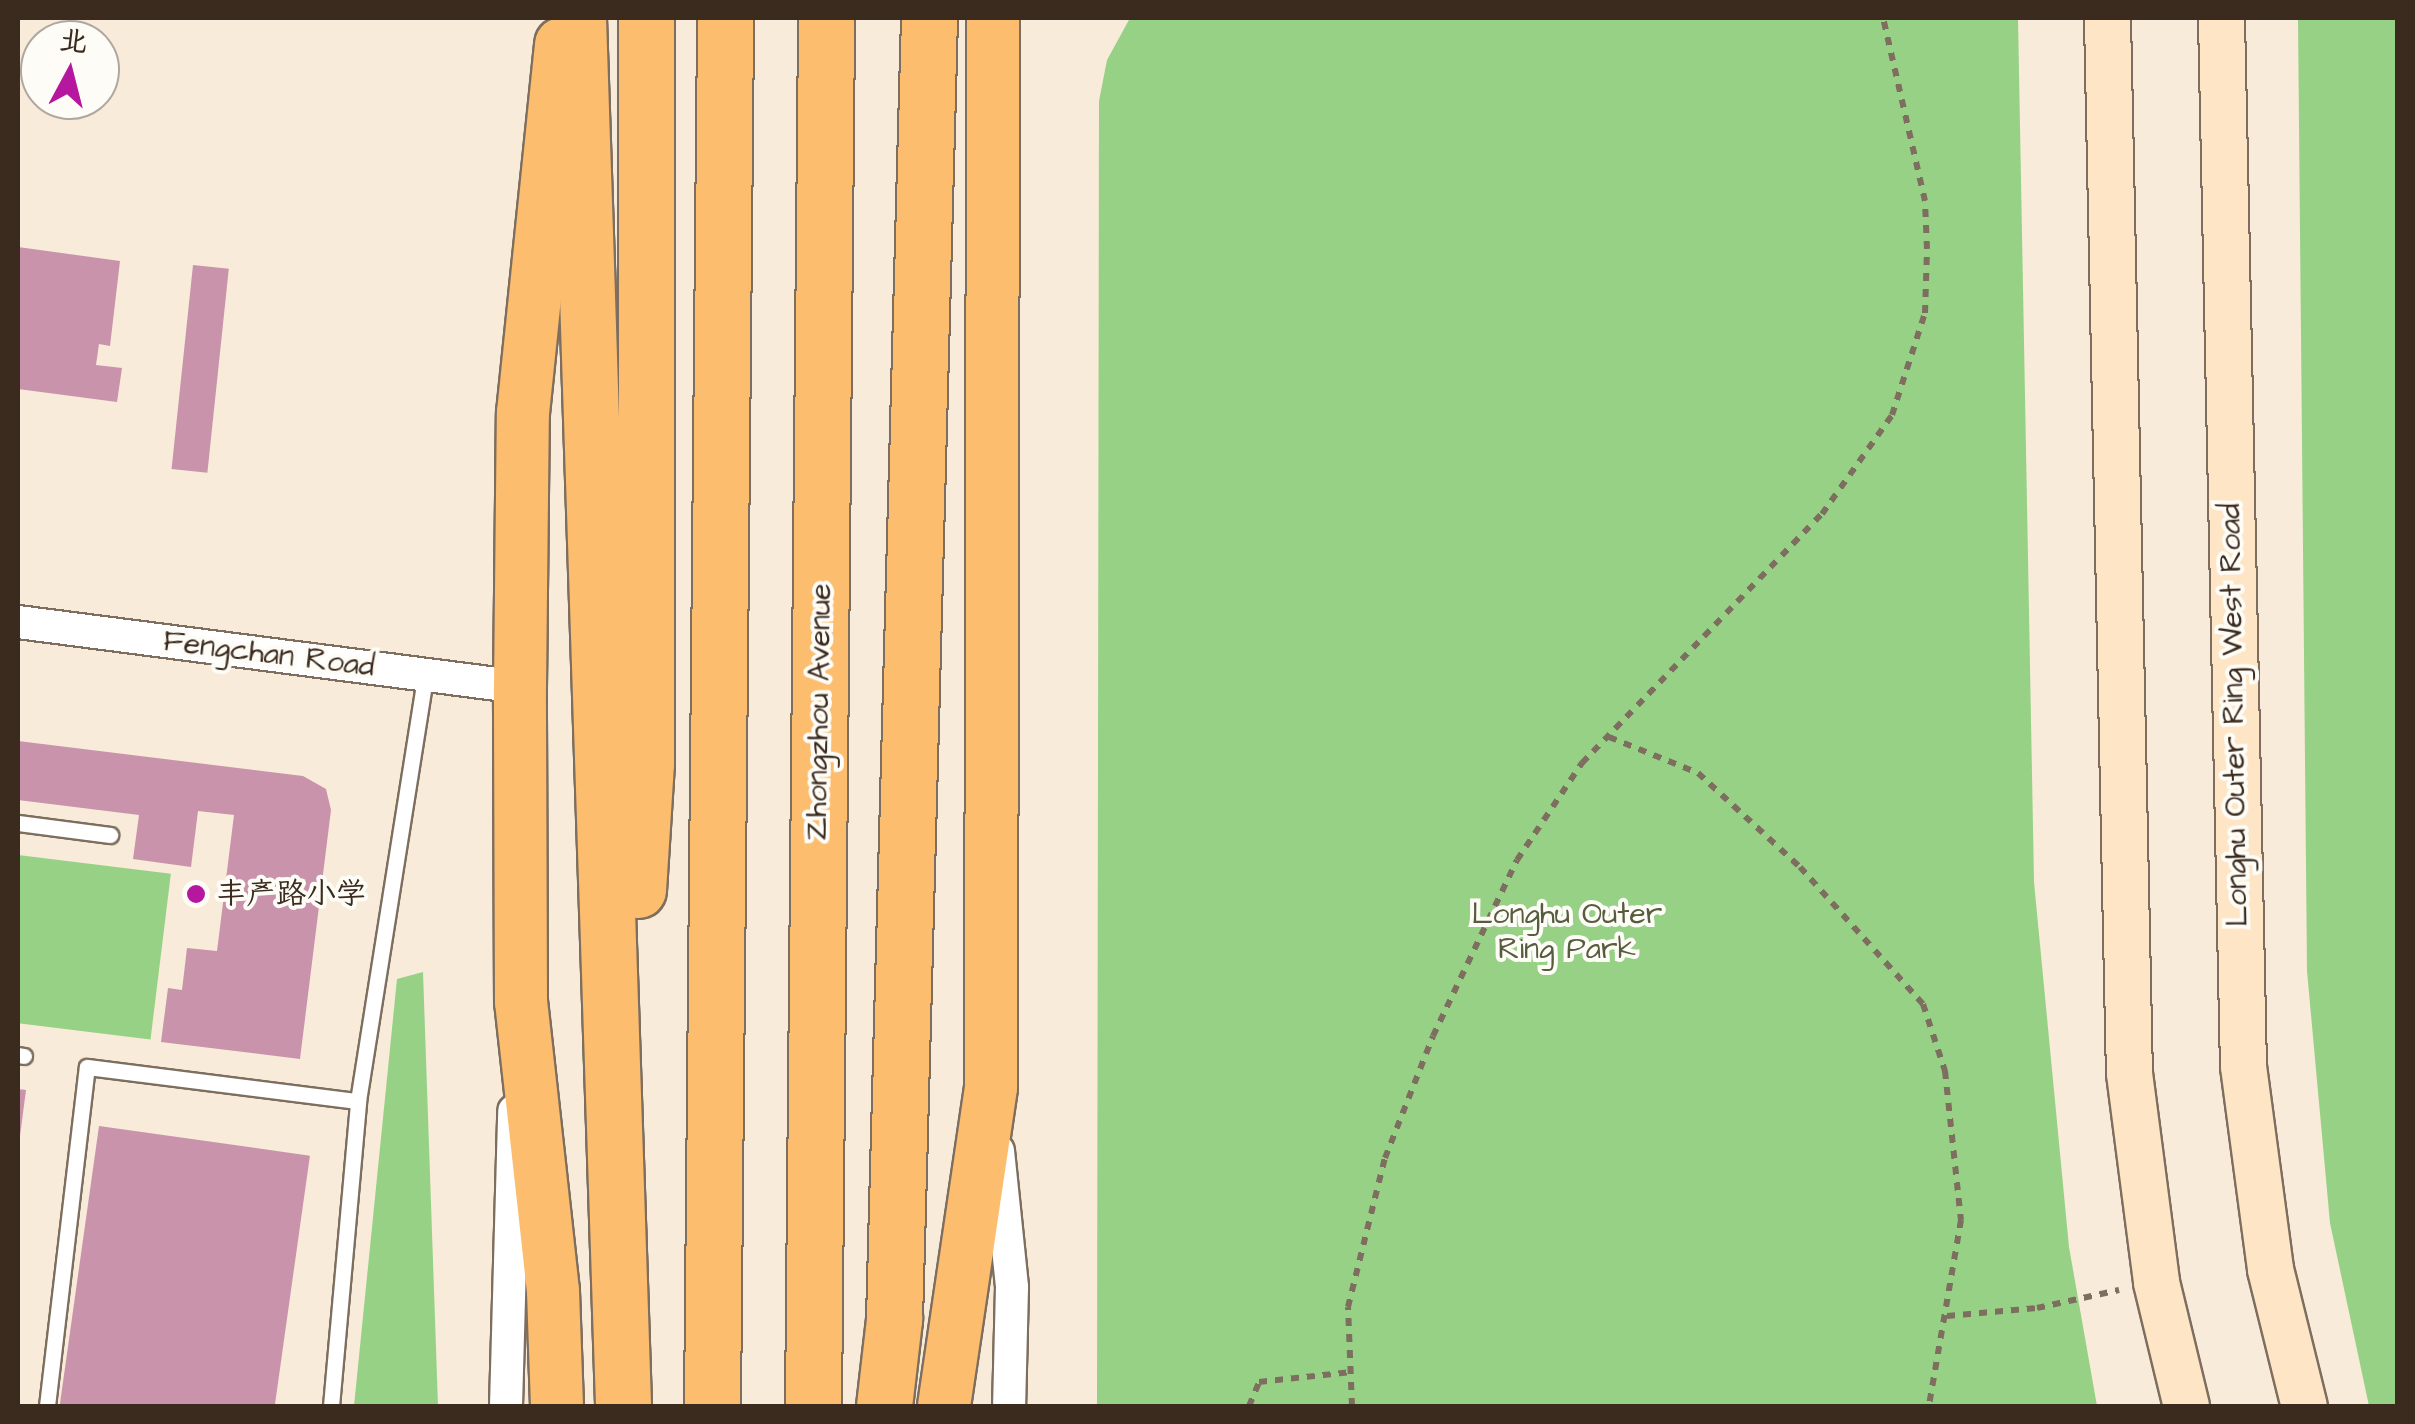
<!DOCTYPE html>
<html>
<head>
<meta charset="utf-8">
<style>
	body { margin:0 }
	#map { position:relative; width:2415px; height:1424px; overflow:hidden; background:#f8ebd9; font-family:"Architects Daughter","LXGW WenKai TC",sans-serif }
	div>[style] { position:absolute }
	.green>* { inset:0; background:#96d185; transform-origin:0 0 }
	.building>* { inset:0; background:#c993ac; transform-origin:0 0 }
	.path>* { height:6px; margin-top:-3px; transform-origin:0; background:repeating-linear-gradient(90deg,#7d6e5f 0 8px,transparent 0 16px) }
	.roads { filter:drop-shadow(2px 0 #7d6e5f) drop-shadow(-2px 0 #7d6e5f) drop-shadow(0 2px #7d6e5f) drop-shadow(0 -2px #7d6e5f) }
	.lane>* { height:15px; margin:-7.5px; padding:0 7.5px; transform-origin:7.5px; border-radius:7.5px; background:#fff }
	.street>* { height:32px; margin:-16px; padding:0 16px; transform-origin:16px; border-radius:16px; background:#fff }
	.secondary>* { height:45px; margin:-22.5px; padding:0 22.5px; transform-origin:22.5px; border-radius:22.5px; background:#fee5c5 }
	.primary>* { height:52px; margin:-26px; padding:0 26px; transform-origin:26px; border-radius:26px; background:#fcbd6f }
	.highway>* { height:55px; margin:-27.5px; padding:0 27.5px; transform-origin:27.5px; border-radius:27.5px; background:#fcbd6f }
	.dots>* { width:28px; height:28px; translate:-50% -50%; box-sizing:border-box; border:5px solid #fdfcf7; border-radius:50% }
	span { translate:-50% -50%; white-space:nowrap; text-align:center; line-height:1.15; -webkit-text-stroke:8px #fdfcf7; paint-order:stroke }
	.street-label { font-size:30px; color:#3b2a1e }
	.poi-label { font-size:30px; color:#3b2a1e }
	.left { translate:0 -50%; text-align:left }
	.park-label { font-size:30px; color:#565c3d }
	.frame { position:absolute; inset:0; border:20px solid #3b2a1e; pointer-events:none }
	.north { position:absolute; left:20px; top:20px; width:100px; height:100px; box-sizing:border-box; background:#fdfcf7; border:2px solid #afa8a0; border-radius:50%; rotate:7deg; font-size:28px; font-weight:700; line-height:40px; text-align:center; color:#3b2a1e }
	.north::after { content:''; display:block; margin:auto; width:35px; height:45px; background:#b5179e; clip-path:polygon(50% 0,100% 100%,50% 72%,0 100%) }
</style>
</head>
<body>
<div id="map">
	<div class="green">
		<i style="clip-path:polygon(1130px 18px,2018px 18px,2034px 882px,2069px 1247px,2097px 1406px,1097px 1406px,1099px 101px,1107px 60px)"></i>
		<i style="clip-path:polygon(2298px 18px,2397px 18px,2397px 1406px,2369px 1406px,2330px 1223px,2307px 971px)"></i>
		<i style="left:18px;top:855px;width:154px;height:167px;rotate:7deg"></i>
		<i style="clip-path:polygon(423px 972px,438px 1406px,354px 1406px,397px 979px)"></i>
	</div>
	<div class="building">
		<i style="clip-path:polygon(18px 247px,120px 261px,110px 346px,99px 344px,96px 365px,122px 368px,117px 402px,18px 389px)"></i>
		<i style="left:193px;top:265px;width:36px;height:205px;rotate:6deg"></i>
		<i style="clip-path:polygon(18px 741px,303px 776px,326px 789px,331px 810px,300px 1059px,161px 1042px,168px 988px,182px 990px,187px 948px,217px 951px,234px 815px,198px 811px,191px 867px,133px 859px,139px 815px,18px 800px)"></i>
		<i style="clip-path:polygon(18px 1089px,26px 1090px,20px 1136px,18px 1135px)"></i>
		<i style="left:99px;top:1126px;width:213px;height:282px;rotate:8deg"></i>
	</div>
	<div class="path">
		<i style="left:1609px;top:737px;width:96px;rotate:22deg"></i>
		<i style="left:1698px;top:773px;width:139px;rotate:42.7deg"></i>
		<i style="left:1800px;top:867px;width:184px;rotate:48.1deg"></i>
		<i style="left:1923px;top:1004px;width:71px;rotate:71.8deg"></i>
		<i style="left:1945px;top:1071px;width:150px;rotate:83.9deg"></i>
		<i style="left:1961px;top:1220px;width:189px;rotate:99.8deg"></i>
		<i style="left:1947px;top:1316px;width:90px;rotate:-5.1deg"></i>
		<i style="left:2037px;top:1308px;width:84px;rotate:-12.4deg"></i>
		<i style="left:1249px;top:1406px;width:26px;rotate:-67deg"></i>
		<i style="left:1259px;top:1382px;width:93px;rotate:-6.2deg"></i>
		<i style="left:1352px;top:1406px;width:99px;rotate:-92.3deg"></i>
		<i style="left:1348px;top:1307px;width:154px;rotate:-76.1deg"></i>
		<i style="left:1385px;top:1158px;width:131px;rotate:-68.5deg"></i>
		<i style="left:1433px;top:1036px;width:195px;rotate:-64.5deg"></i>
		<i style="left:1517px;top:860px;width:117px;rotate:-56.2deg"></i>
		<i style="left:1582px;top:763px;width:346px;rotate:-46.1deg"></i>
		<i style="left:1822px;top:514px;width:121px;rotate:-54.7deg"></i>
		<i style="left:1892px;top:415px;width:107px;rotate:-72.1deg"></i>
		<i style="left:1925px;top:313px;width:64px;rotate:-88.2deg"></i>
		<i style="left:1927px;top:249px;width:48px;rotate:-92.4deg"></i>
		<i style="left:1925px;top:201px;width:188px;rotate:-102.9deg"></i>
	</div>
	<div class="roads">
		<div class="lane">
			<i style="left:18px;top:823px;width:93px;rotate:7.4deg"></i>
			<i style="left:18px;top:1055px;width:6px;rotate:9deg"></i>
			<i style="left:47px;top:1406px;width:341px;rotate:-83.3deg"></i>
			<i style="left:87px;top:1067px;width:273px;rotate:7.2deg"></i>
			<i style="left:331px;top:1406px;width:306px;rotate:-84.9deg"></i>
			<i style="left:358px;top:1101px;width:432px;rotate:-81deg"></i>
		</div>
		<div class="street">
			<i style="left:18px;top:622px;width:506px;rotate:7.38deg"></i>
			<i style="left:998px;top:1151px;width:137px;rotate:84.1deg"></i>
			<i style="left:1012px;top:1287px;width:119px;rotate:91.4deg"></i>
			<i style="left:506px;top:1406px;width:295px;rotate:-88.4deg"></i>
		</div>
		<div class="secondary">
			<i style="left:2107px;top:18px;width:1055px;rotate:88.81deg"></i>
			<i style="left:2129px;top:1073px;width:211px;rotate:82.6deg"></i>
			<i style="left:2156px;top:1282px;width:128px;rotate:76.4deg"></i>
			<i style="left:2221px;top:18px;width:1048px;rotate:88.8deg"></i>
			<i style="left:2243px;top:1066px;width:205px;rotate:82.4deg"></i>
			<i style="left:2270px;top:1269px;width:141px;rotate:76.1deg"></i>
		</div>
		<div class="primary">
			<i style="left:557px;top:1406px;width:115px;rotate:-92deg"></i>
			<i style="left:553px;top:1291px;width:291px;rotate:-96.3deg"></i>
			<i style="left:521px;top:1002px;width:315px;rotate:-90.2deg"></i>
			<i style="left:520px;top:687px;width:274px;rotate:-89.4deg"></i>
			<i style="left:523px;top:413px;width:371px;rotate:-84.1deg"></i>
			<i style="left:944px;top:1406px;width:322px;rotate:-81.6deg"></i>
			<i style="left:991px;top:1087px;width:1069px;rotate:-89.89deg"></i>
		</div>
		<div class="highway">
			<i style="left:578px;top:18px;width:1389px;rotate:88.14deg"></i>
			<i style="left:638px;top:890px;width:127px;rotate:-86.4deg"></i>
			<i style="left:646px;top:763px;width:745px;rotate:-90deg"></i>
			<i style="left:712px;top:1406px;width:1388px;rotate:-89.46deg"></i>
			<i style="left:813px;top:1406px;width:1388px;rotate:-89.46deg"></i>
			<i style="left:884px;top:1406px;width:88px;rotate:-83.4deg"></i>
			<i style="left:894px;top:1319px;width:1301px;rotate:-88.46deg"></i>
		</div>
	</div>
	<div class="dots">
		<i style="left:196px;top:894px;background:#b5179e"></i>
	</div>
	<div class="street-label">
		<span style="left:269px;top:654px;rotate:7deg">Fengchan Road</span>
		<span style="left:819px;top:712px;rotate:-89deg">Zhongzhou Avenue</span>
		<span style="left:2234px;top:715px;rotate:-91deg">Longhu Outer Ring West Road</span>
	</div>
	<div class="poi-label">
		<span class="left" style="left:216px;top:894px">丰产路小学</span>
	</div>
	<div class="park-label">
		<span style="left:1567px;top:931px">Longhu Outer<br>Ring Park</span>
	</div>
	<div class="frame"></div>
	<div class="north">北</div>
</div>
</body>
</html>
